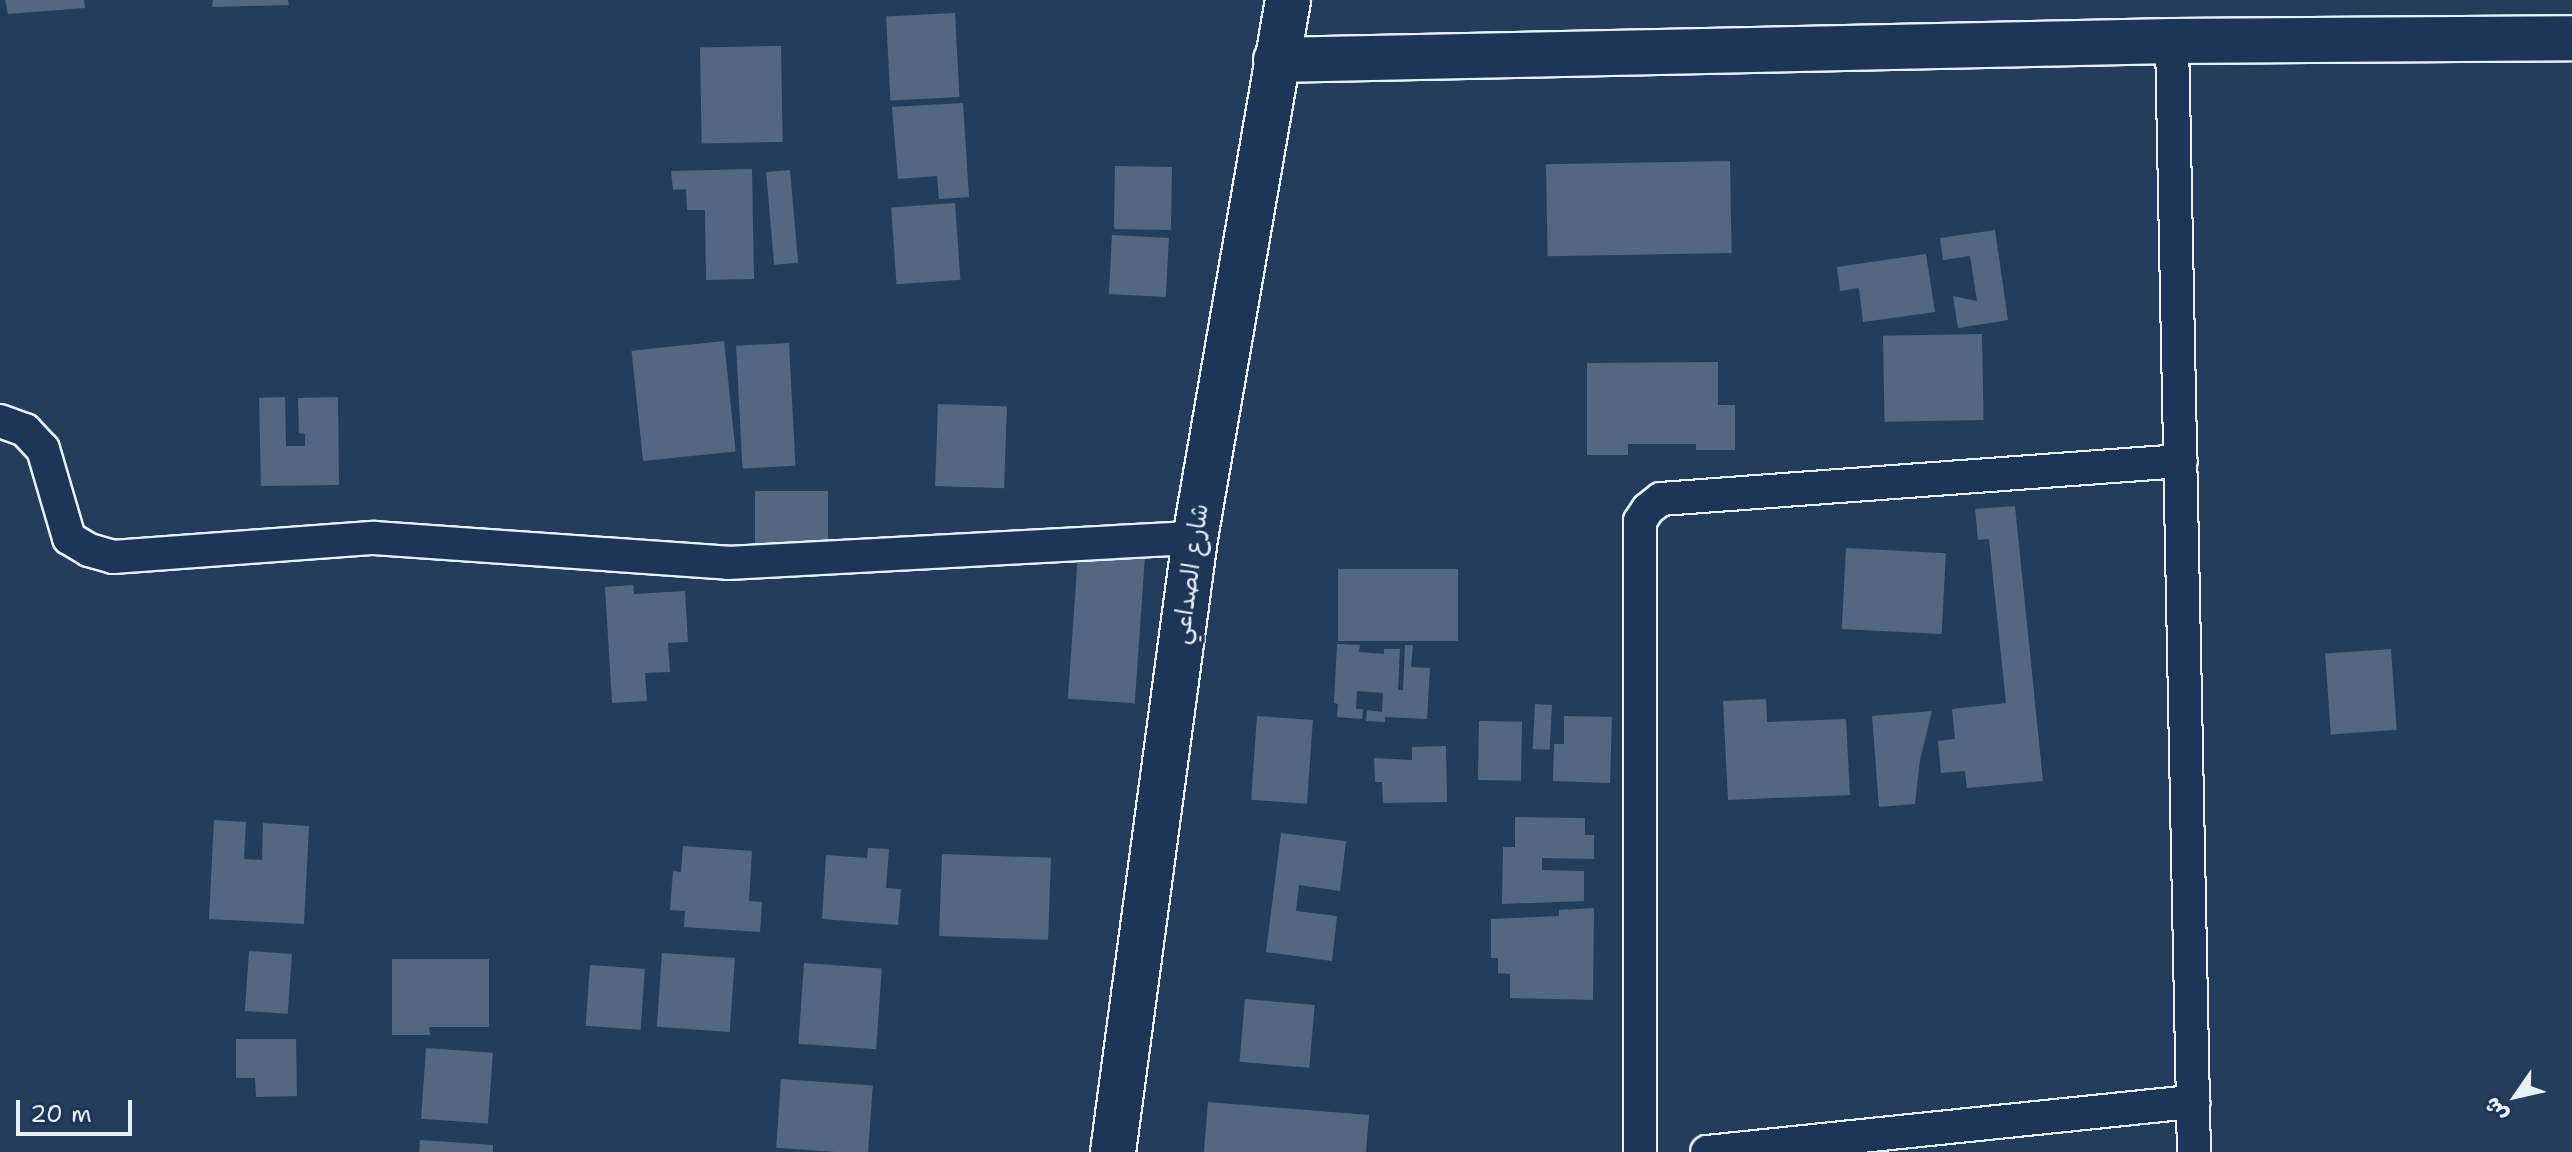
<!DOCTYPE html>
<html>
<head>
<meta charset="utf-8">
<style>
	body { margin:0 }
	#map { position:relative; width:2572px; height:1152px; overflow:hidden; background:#253d5d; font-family:"Shantell Sans","Playpen Sans Arabic",sans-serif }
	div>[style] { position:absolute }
	.building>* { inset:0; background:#536782; transform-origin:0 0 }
	.roads { filter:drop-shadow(2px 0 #e8f1f8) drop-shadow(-2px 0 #e8f1f8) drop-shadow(0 2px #e8f1f8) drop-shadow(0 -2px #e8f1f8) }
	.street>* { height:32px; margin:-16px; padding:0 16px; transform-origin:16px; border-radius:16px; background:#1d3557 }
	.secondary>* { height:44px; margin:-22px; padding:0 22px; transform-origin:22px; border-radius:22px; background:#1d3557 }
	span { translate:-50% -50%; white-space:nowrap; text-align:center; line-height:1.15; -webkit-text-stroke:7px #1d3557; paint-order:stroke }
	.street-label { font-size:24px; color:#e8f1f8 }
	.north { position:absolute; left:2476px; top:1056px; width:80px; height:80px; -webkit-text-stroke:6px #1d3557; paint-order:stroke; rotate:236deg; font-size:22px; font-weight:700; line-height:32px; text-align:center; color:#e8f1f8 }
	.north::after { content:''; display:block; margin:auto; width:28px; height:36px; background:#e8f1f8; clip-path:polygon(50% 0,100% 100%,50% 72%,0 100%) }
	.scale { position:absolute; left:16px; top:1100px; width:116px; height:36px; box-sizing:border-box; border:4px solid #e8f1f8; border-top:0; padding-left:10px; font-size:24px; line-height:28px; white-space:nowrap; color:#e8f1f8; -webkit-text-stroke:6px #1d3557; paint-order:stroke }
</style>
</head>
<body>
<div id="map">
	<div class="building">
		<i style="clip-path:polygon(5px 0,84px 0,85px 8px,8px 14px)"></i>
		<i style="clip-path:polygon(213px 0,288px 0,289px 5px,212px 7px)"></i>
		<i style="left:955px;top:13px;width:84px;height:69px;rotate:87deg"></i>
		<i style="left:781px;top:46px;width:96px;height:81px;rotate:89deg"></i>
		<i style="clip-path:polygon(963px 103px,969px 197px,939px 199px,937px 176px,898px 179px,892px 107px)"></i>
		<i style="left:1730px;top:161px;width:92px;height:184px;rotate:89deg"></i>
		<i style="left:1115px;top:166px;width:57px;height:63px;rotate:1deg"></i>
		<i style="clip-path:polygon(752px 169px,754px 279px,706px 280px,705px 210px,687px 210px,686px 189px,673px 190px,671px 171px)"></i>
		<i style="left:790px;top:170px;width:93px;height:24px;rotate:85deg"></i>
		<i style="left:955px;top:203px;width:77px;height:64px;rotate:86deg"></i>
		<i style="clip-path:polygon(1995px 230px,2008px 320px,1958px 328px,1953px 296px,1977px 301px,1970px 256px,1943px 260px,1940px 238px)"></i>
		<i style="left:1112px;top:235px;width:57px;height:59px;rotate:3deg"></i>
		<i style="clip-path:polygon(1926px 254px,1935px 312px,1863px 322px,1859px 288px,1840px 291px,1837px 267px)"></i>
		<i style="left:1982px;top:334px;width:86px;height:99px;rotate:89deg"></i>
		<i style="left:724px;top:341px;width:111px;height:93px;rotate:84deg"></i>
		<i style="left:789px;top:343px;width:123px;height:53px;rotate:87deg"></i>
		<i style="clip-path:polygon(1718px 362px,1718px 405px,1735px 405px,1735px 450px,1696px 450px,1696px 444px,1628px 444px,1628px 455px,1587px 455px,1587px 363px)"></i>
		<i style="clip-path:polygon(285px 397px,286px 446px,305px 446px,305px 434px,299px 433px,298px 398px,338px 397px,339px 485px,261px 486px,259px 398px)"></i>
		<i style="left:938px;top:404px;width:69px;height:82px;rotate:2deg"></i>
		<i style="left:755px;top:491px;width:73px;height:61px"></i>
		<i style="clip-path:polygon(2015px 506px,2043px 781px,1967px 788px,1965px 771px,1941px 773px,1938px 741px,1955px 739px,1952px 709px,2006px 703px,1989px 539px,1978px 540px,1975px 509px)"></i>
		<i style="left:1846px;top:548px;width:100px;height:81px;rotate:3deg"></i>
		<i style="left:1078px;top:554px;width:67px;height:145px;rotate:4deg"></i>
		<i style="left:1338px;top:569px;width:120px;height:72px"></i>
		<i style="clip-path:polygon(633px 585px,634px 594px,685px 591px,688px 642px,668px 643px,670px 672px,645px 673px,647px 701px,612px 703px,605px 587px)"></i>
		<i style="clip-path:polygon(1337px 644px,1360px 645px,1359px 652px,1384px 654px,1384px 649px,1400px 649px,1398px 690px,1403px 690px,1405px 645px,1413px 645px,1411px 667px,1430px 668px,1427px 719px,1385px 717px,1385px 722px,1366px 721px,1367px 710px,1382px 712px,1383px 693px,1357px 691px,1356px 709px,1363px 709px,1362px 719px,1337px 717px,1338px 704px,1334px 703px)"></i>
		<i style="left:2391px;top:649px;width:81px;height:66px;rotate:86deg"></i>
		<i style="clip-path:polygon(1766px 699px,1767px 722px,1846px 719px,1850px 795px,1728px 800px,1723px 701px)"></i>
		<i style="left:1535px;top:704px;width:17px;height:45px;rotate:3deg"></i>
		<i style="clip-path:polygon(1932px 711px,1920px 760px,1915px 804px,1879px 807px,1872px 716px)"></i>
		<i style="left:1257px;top:716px;width:56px;height:84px;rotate:4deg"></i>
		<i style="clip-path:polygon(1564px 716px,1612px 717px,1610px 783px,1553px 781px,1554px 744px,1564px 744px)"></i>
		<i style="left:1479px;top:721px;width:43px;height:59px;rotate:1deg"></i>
		<i style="clip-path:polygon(1446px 746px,1447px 802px,1383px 803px,1382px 782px,1375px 782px,1374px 758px,1412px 760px,1412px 747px)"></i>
		<i style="clip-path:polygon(1515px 817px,1585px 818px,1585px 835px,1594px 835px,1594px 859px,1542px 858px,1542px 870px,1584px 871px,1584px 901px,1502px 904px,1503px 847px,1515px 847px)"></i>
		<i style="clip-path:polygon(214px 820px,246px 822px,244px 859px,262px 860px,263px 823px,309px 826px,304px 924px,209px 919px)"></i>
		<i style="clip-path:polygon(1281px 833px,1346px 841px,1340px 891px,1299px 885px,1296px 911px,1337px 916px,1332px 961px,1266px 952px)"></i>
		<i style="clip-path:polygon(683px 846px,752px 851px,749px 901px,762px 902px,760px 932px,684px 927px,685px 911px,670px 910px,673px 871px,681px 872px)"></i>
		<i style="clip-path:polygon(868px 848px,889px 849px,886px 888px,901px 889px,898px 925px,822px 919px,826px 855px,867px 858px)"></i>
		<i style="left:942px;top:854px;width:109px;height:82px;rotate:2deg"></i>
		<i style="clip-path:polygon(1594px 908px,1593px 1000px,1510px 998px,1510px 974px,1498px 973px,1498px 958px,1491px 958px,1491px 919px,1559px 916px,1559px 910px)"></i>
		<i style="left:249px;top:951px;width:43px;height:60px;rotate:4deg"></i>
		<i style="left:662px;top:953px;width:73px;height:74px;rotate:4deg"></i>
		<i style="clip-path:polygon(392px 959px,489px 959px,489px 1027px,429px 1027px,430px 1035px,392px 1035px)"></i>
		<i style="left:804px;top:963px;width:78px;height:81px;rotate:4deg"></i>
		<i style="left:590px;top:965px;width:55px;height:61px;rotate:4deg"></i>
		<i style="left:1245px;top:999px;width:70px;height:63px;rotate:5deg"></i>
		<i style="clip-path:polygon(236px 1039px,296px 1039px,297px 1096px,256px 1097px,255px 1078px,236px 1078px)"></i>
		<i style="left:426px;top:1048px;width:67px;height:71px;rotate:4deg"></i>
		<i style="left:781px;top:1079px;width:92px;height:69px;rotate:4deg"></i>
		<i style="clip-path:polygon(1208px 1102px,1369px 1115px,1366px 1152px,1204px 1152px)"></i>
		<i style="clip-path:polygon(420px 1140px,493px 1145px,493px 1152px,419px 1152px)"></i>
	</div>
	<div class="roads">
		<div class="street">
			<i style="left:2172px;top:41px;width:1111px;rotate:88.87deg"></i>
			<i style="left:0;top:421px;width:27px;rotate:20deg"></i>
			<i style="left:25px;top:430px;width:26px;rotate:47deg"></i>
			<i style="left:43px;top:449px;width:93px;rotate:73.7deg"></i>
			<i style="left:69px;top:538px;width:23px;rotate:31deg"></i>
			<i style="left:89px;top:550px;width:25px;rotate:16deg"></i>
			<i style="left:113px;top:557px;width:262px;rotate:-4.2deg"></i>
			<i style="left:374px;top:538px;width:355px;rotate:4deg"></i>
			<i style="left:728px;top:563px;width:468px;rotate:-3.1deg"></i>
			<i style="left:1640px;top:1152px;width:631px;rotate:-90deg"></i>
			<i style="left:1640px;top:521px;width:14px;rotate:-56deg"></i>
			<i style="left:1648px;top:509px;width:16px;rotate:-38deg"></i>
			<i style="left:1661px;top:499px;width:521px;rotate:-4.18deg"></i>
			<i style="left:1707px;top:1152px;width:489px;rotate:-5.9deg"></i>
		</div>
		<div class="secondary">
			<i style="left:1276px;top:60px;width:896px;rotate:-1.21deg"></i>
			<i style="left:2172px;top:41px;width:400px;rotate:-0.4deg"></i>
			<i style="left:1113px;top:1152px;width:619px;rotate:-82.39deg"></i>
			<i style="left:1195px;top:538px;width:546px;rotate:-80.19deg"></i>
		</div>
	</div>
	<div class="street-label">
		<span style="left:1191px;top:574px;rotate:-82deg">شارع الصداعي</span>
	</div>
	<div class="north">ش</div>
	<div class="scale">20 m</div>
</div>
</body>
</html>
